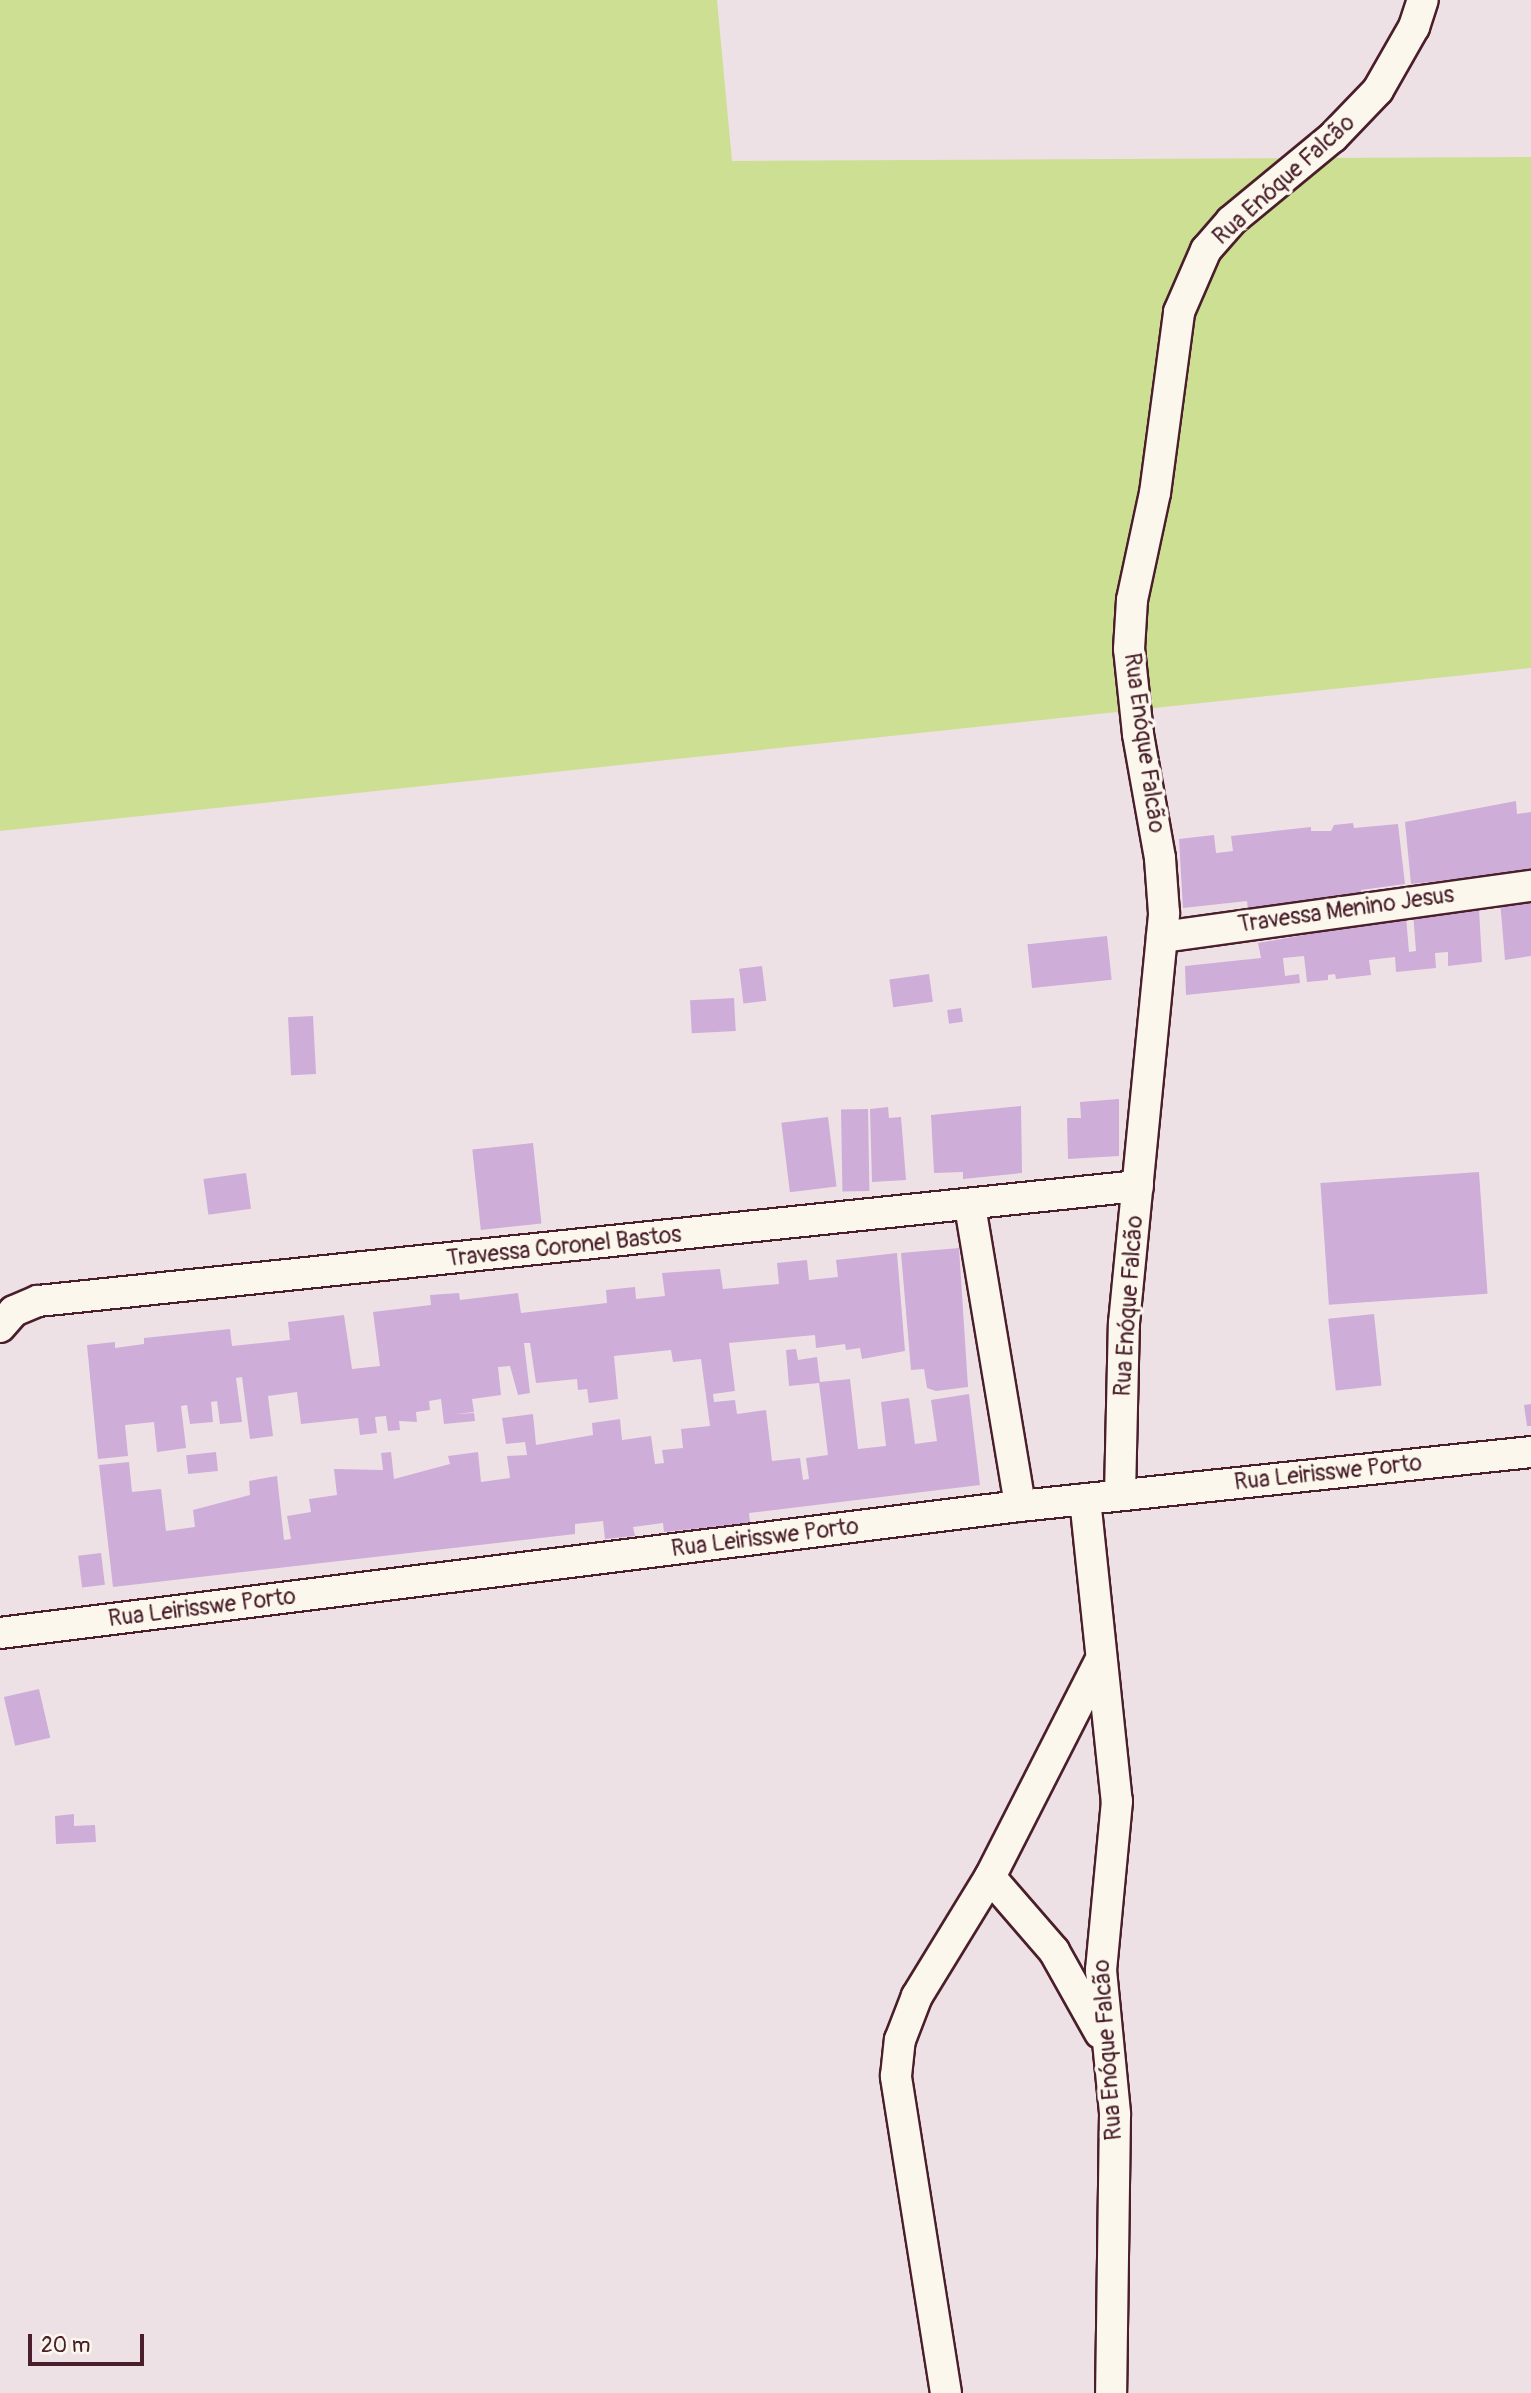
<!DOCTYPE html>
<html>
<head>
<meta charset="utf-8">
<style>
	body { margin:0 }
	#map { position:relative; width:1531px; height:2393px; overflow:hidden; background:#eee1e6; font-family:Pangolin,sans-serif }
	div>[style] { position:absolute }
	.green>* { inset:0; background:#cddf93 }
	.building>* { inset:0; background:#ceadd9; transform-origin:0 0 }
	.roads { filter:drop-shadow(2px 0 #4a1f2b) drop-shadow(-2px 0 #4a1f2b) drop-shadow(0 2px #4a1f2b) drop-shadow(0 -2px #4a1f2b) }
	.street>* { height:30px; margin:-15px; padding:0 15px; transform-origin:15px; border-radius:15px; background:#fbf7ec }
	span { translate:-50% -50%; white-space:nowrap; text-align:center; line-height:1.15; -webkit-text-stroke:7px #fbf7ec; paint-order:stroke }
	.street-label { font-size:23px; color:#4a1f2b }
	.scale { position:absolute; left:28px; top:2334px; width:116px; height:32px; box-sizing:border-box; border:4px solid #4a1f2b; border-top:0; padding-left:9px; font-size:21px; line-height:24px; white-space:nowrap; color:#4a1f2b; -webkit-text-stroke:5px #fbf7ec; paint-order:stroke }
</style>
</head>
<body>
<div id="map">
	<div class="green">
		<i style="clip-path:polygon(0 0,717px 0,732px 161px,1531px 157px,1531px 668px,0 831px)"></i>
	</div>
	<div class="building">
		<i style="clip-path:polygon(1516px 801px,1517px 814px,1531px 812px,1531px 871px,1411px 884px,1405px 822px)"></i>
		<i style="clip-path:polygon(1353px 823px,1354px 828px,1398px 824px,1405px 884px,1361px 890px,1363px 902px,1248px 910px,1247px 901px,1183px 908px,1179px 839px,1214px 835px,1216px 853px,1233px 851px,1231px 836px,1311px 827px,1311px 831px,1331px 831px,1334px 825px)"></i>
		<i style="clip-path:polygon(1531px 898px,1531px 956px,1505px 960px,1500px 901px)"></i>
		<i style="clip-path:polygon(1479px 909px,1482px 962px,1448px 966px,1448px 952px,1435px 953px,1436px 968px,1396px 972px,1395px 957px,1369px 960px,1371px 975px,1336px 979px,1335px 974px,1328px 975px,1328px 980px,1307px 982px,1304px 956px,1283px 958px,1285px 976px,1299px 974px,1300px 983px,1186px 995px,1185px 966px,1261px 958px,1258px 943px,1406px 917px,1409px 952px,1416px 951px,1413px 913px)"></i>
		<i style="left:1107px;top:936px;width:44px;height:80px;rotate:84deg"></i>
		<i style="left:762px;top:966px;width:35px;height:23px;rotate:83deg"></i>
		<i style="left:929px;top:974px;width:28px;height:40px;rotate:82deg"></i>
		<i style="left:734px;top:998px;width:33px;height:44px;rotate:87deg"></i>
		<i style="left:961px;top:1008px;width:14px;height:14px;rotate:82deg"></i>
		<i style="left:313px;top:1016px;width:58px;height:25px;rotate:87deg"></i>
		<i style="clip-path:polygon(1119px 1099px,1119px 1156px,1068px 1159px,1067px 1118px,1081px 1118px,1080px 1102px)"></i>
		<i style="clip-path:polygon(1021px 1106px,1022px 1173px,963px 1179px,963px 1172px,934px 1173px,931px 1115px)"></i>
		<i style="clip-path:polygon(888px 1107px,889px 1118px,901px 1117px,906px 1180px,872px 1182px,870px 1109px)"></i>
		<i style="left:868px;top:1109px;width:82px;height:27px;rotate:89deg"></i>
		<i style="left:828px;top:1117px;width:70px;height:47px;rotate:83deg"></i>
		<i style="left:533px;top:1143px;width:81px;height:61px;rotate:84deg"></i>
		<i style="left:1479px;top:1172px;width:122px;height:159px;rotate:86deg"></i>
		<i style="left:246px;top:1173px;width:36px;height:43px;rotate:82deg"></i>
		<i style="clip-path:polygon(959px 1248px,968px 1387px,936px 1391px,927px 1388px,924px 1369px,911px 1370px,901px 1253px)"></i>
		<i style="clip-path:polygon(897px 1253px,905px 1351px,862px 1359px,860px 1348px,846px 1350px,845px 1344px,816px 1348px,815px 1335px,729px 1343px,735px 1391px,713px 1394px,714px 1402px,735px 1400px,737px 1414px,766px 1410px,772px 1461px,800px 1458px,803px 1480px,809px 1479px,806px 1458px,828px 1455px,819px 1383px,789px 1386px,786px 1350px,796px 1349px,798px 1360px,817px 1357px,820px 1382px,850px 1379px,858px 1449px,886px 1446px,881px 1402px,909px 1398px,915px 1444px,937px 1441px,931px 1400px,969px 1394px,980px 1485px,749px 1513px,750px 1523px,664px 1532px,663px 1523px,633px 1527px,635px 1536px,605px 1539px,603px 1521px,575px 1524px,575px 1534px,113px 1587px,99px 1465px,129px 1462px,132px 1492px,161px 1489px,166px 1531px,195px 1527px,193px 1510px,250px 1495px,249px 1481px,277px 1476px,284px 1540px,291px 1539px,287px 1516px,311px 1512px,309px 1499px,337px 1495px,334px 1469px,383px 1470px,381px 1453px,391px 1452px,394px 1479px,450px 1464px,448px 1456px,478px 1452px,481px 1482px,510px 1478px,507px 1456px,527px 1455px,525px 1442px,506px 1444px,502px 1418px,533px 1414px,536px 1445px,593px 1435px,592px 1423px,620px 1419px,622px 1440px,651px 1436px,655px 1464px,664px 1463px,662px 1450px,683px 1448px,681px 1429px,710px 1426px,701px 1359px,673px 1362px,671px 1350px,614px 1356px,618px 1399px,589px 1403px,587px 1389px,578px 1390px,577px 1379px,536px 1383px,530px 1343px,524px 1343px,530px 1393px,518px 1395px,510px 1366px,498px 1367px,501px 1395px,472px 1399px,474px 1412px,455px 1414px,474px 1413px,475px 1421px,444px 1424px,441px 1399px,429px 1401px,430px 1410px,416px 1412px,417px 1422px,399px 1421px,400px 1430px,388px 1431px,386px 1416px,375px 1417px,377px 1433px,360px 1435px,358px 1418px,301px 1424px,297px 1392px,268px 1396px,273px 1436px,250px 1439px,242px 1377px,236px 1378px,242px 1422px,220px 1424px,217px 1401px,211px 1402px,213px 1422px,190px 1424px,187px 1405px,181px 1406px,186px 1448px,157px 1452px,154px 1422px,125px 1425px,128px 1456px,98px 1459px,87px 1345px,115px 1342px,115px 1348px,144px 1344px,144px 1338px,230px 1329px,232px 1346px,290px 1340px,288px 1322px,344px 1315px,352px 1369px,380px 1366px,373px 1312px,431px 1305px,430px 1295px,459px 1293px,460px 1300px,518px 1293px,521px 1313px,607px 1303px,606px 1290px,635px 1287px,636px 1299px,665px 1296px,662px 1273px,720px 1269px,723px 1289px,779px 1284px,777px 1263px,807px 1260px,809px 1280px,838px 1277px,836px 1260px)"></i>
		<i style="left:1374px;top:1314px;width:72px;height:46px;rotate:84deg"></i>
		<i style="clip-path:polygon(1531px 1404px,1531px 1426px,1527px 1426px,1524px 1405px)"></i>
		<i style="left:216px;top:1452px;width:19px;height:30px;rotate:84deg"></i>
		<i style="left:101px;top:1553px;width:32px;height:23px;rotate:83deg"></i>
		<i style="left:39px;top:1689px;width:50px;height:36px;rotate:77deg"></i>
		<i style="clip-path:polygon(74px 1814px,74px 1826px,95px 1825px,96px 1842px,56px 1844px,55px 1816px)"></i>
	</div>
	<div class="roads">
		<div class="street">
			<i style="left:1162px;top:937px;width:373px;rotate:-7.9deg"></i>
			<i style="left:970px;top:1206px;width:304px;rotate:80.5deg"></i>
			<i style="left:0;top:1327px;width:21px;rotate:-49deg"></i>
			<i style="left:14px;top:1311px;width:26px;rotate:-23deg"></i>
			<i style="left:38px;top:1301px;width:1106px;rotate:-5.97deg"></i>
			<i style="left:1120px;top:1495px;width:172px;rotate:-88.7deg"></i>
			<i style="left:1124px;top:1323px;width:412px;rotate:-84.4deg"></i>
			<i style="left:1164px;top:913px;width:55px;rotate:-94.2deg"></i>
			<i style="left:1160px;top:858px;width:126px;rotate:-100.1deg"></i>
			<i style="left:1138px;top:734px;width:85px;rotate:-96deg"></i>
			<i style="left:1129px;top:649px;width:49px;rotate:-86.5deg"></i>
			<i style="left:1132px;top:600px;width:109px;rotate:-77.9deg"></i>
			<i style="left:1155px;top:493px;width:183px;rotate:-82.4deg"></i>
			<i style="left:1179px;top:312px;width:68px;rotate:-66.5deg"></i>
			<i style="left:1206px;top:250px;width:38px;rotate:-49deg"></i>
			<i style="left:1231px;top:221px;width:132px;rotate:-39.5deg"></i>
			<i style="left:1333px;top:137px;width:65px;rotate:-46.2deg"></i>
			<i style="left:1378px;top:90px;width:73px;rotate:-60.3deg"></i>
			<i style="left:1414px;top:27px;width:28px;rotate:-72deg"></i>
			<i style="left:1085px;top:1499px;width:304px;rotate:84deg"></i>
			<i style="left:1117px;top:1801px;width:170px;rotate:95.4deg"></i>
			<i style="left:1101px;top:1970px;width:145px;rotate:84.4deg"></i>
			<i style="left:1115px;top:2114px;width:279px;rotate:90.8deg"></i>
			<i style="left:0;top:1633px;width:1028px;rotate:-7.1deg"></i>
			<i style="left:1020px;top:1506px;width:514px;rotate:-6.03deg"></i>
			<i style="left:990px;top:1877px;width:98px;rotate:49.1deg"></i>
			<i style="left:1054px;top:1951px;width:94px;rotate:60.7deg"></i>
			<i style="left:946px;top:2393px;width:321px;rotate:-99deg"></i>
			<i style="left:896px;top:2076px;width:36px;rotate:-84deg"></i>
			<i style="left:900px;top:2040px;width:47px;rotate:-68.9deg"></i>
			<i style="left:917px;top:1996px;width:140px;rotate:-58.5deg"></i>
			<i style="left:990px;top:1877px;width:240px;rotate:-63deg"></i>
		</div>
	</div>
	<div class="street-label">
		<span style="left:1284px;top:180px;rotate:-42deg">Rua Enóque Falcão</span>
		<span style="left:1144px;top:743px;rotate:82deg">Rua Enóque Falcão</span>
		<span style="left:1346px;top:910px;rotate:-8deg">Travessa Menino Jesus</span>
		<span style="left:564px;top:1247px;rotate:-6deg">Travessa Coronel Bastos</span>
		<span style="left:1129px;top:1306px;rotate:-86deg">Rua Enóque Falcão</span>
		<span style="left:1328px;top:1473px;rotate:-6deg">Rua Leirisswe Porto</span>
		<span style="left:765px;top:1538px;rotate:-7deg">Rua Leirisswe Porto</span>
		<span style="left:202px;top:1608px;rotate:-7deg">Rua Leirisswe Porto</span>
		<span style="left:1108px;top:2050px;rotate:-94deg">Rua Enóque Falcão</span>
	</div>
	<div class="scale">20 m</div>
</div>
</body>
</html>
